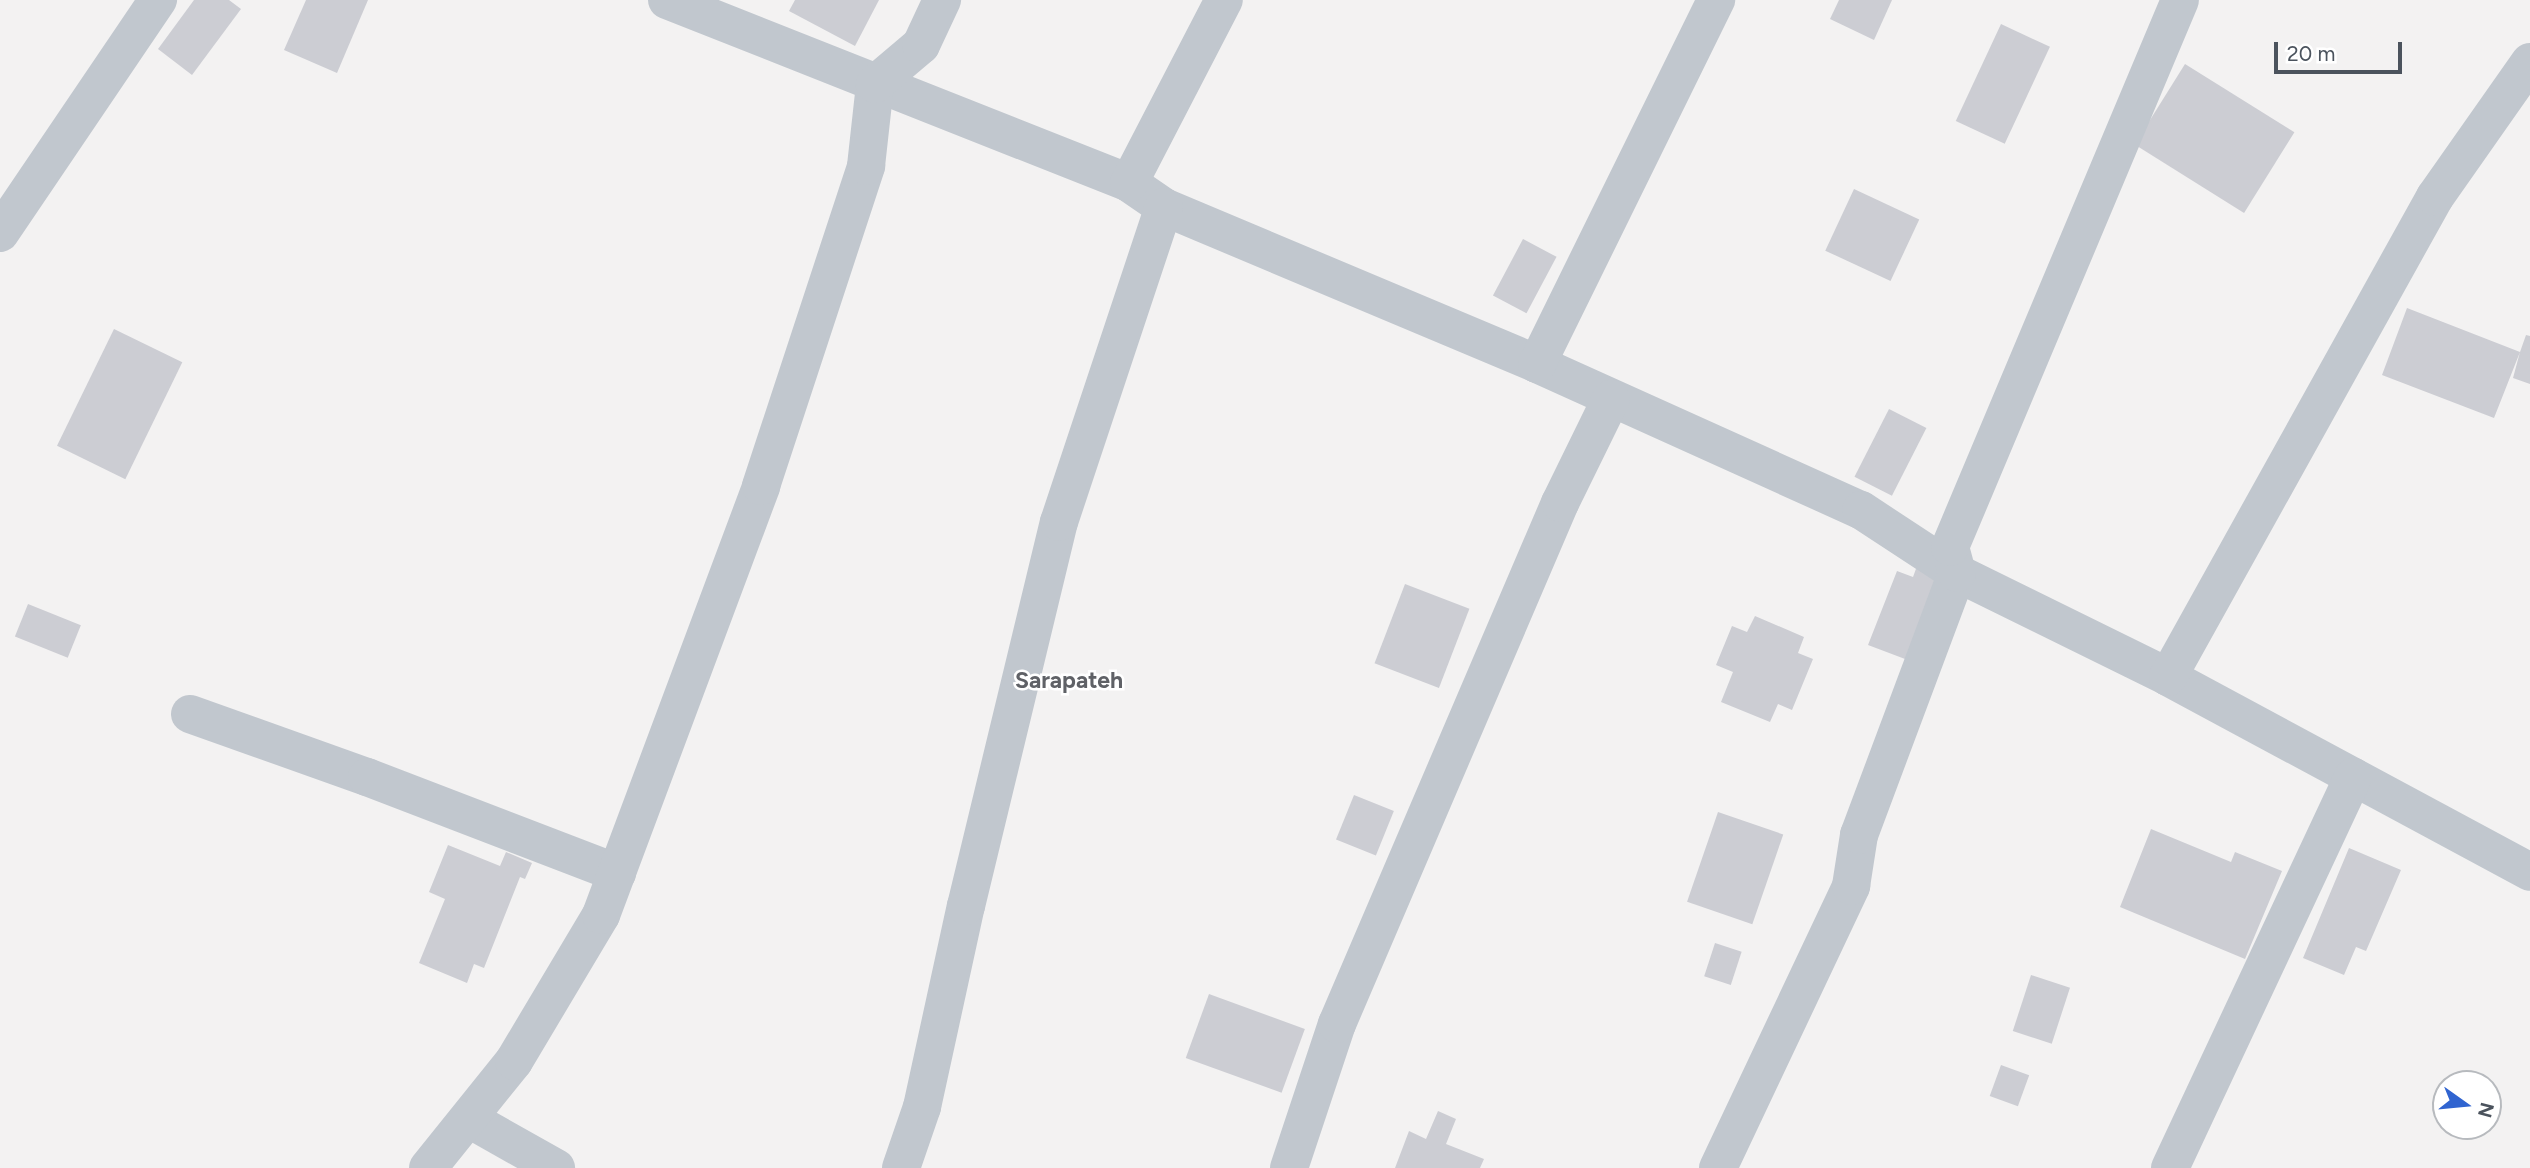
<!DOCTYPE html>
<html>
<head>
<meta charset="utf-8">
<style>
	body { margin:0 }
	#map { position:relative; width:2530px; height:1168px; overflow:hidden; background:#f3f2f2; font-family:Figtree,sans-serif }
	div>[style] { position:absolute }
	.building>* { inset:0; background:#cccdd3; transform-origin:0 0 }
	.minor>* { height:38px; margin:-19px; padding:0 19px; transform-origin:19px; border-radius:19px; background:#c1c7ce }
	span { translate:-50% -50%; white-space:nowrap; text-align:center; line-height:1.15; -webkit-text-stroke:5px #fff; paint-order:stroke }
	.quarter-label { font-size:23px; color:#5f6166; font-weight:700 }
	.north { position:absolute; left:2432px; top:1070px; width:70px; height:70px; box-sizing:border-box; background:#fff; border:2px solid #b7babe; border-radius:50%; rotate:105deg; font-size:19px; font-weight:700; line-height:28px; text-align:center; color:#4b535d }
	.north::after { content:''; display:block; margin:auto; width:24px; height:32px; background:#3064d0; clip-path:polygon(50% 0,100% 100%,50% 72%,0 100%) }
	.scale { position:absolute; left:2274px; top:42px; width:128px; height:32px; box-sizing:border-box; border:4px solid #4b535d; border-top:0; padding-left:9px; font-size:21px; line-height:24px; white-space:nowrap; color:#4b535d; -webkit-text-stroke:5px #fff; paint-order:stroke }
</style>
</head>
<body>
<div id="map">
	<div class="building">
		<i style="clip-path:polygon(194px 0,229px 0,241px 9px,192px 75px,158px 49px)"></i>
		<i style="clip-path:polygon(306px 0,368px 0,337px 73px,284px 50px)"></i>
		<i style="clip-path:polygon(795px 0,879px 0,855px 46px,789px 11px)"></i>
		<i style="clip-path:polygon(1839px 0,1892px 0,1874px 40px,1830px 19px)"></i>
		<i style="left:2001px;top:24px;width:54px;height:107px;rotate:25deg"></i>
		<i style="left:2185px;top:64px;width:129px;height:95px;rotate:32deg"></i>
		<i style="left:1854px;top:189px;width:72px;height:68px;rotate:25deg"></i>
		<i style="left:1523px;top:239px;width:38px;height:64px;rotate:28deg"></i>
		<i style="clip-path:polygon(2407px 308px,2520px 352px,2526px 335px,2530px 336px,2530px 384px,2513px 378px,2520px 352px,2494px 418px,2382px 375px)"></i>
		<i style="left:114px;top:329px;width:76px;height:130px;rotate:26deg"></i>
		<i style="left:1889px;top:409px;width:42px;height:76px;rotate:27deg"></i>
		<i style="clip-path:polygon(1917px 566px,1946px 578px,1913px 662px,1868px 645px,1897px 571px,1913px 577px)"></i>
		<i style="left:1405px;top:584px;width:69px;height:85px;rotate:21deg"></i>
		<i style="left:28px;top:604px;width:57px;height:35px;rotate:22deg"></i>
		<i style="clip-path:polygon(1755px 616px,1804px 637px,1798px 653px,1813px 659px,1792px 710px,1778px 704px,1770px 722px,1721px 702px,1733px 672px,1716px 665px,1732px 626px,1747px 632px)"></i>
		<i style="left:1354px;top:795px;width:43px;height:48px;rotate:22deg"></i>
		<i style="left:1718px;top:812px;width:69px;height:95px;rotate:19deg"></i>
		<i style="clip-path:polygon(2151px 829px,2231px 862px,2235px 852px,2282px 871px,2245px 959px,2120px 907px)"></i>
		<i style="clip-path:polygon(448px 845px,500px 866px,506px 852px,532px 863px,525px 879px,520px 877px,484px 968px,474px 964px,467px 983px,419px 963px,445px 899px,429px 892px)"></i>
		<i style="clip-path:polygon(2349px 848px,2401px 870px,2366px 951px,2356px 947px,2344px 975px,2303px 958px)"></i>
		<i style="left:1715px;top:943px;width:28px;height:35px;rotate:18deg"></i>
		<i style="left:2031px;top:975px;width:41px;height:59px;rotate:18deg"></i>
		<i style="left:1209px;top:994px;width:102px;height:68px;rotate:20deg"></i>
		<i style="left:2001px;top:1065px;width:30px;height:33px;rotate:20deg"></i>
		<i style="clip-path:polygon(1438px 1111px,1456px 1119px,1446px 1144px,1484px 1159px,1480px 1168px,1395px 1168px,1409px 1131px,1426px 1139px)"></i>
	</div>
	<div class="minor">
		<i style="left:667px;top:0;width:497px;rotate:21.6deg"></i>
		<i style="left:1129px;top:183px;width:42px;rotate:34.4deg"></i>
		<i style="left:1164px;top:207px;width:405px;rotate:22.8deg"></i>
		<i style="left:1537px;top:364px;width:355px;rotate:24.3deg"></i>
		<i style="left:1861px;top:510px;width:115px;rotate:33.3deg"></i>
		<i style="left:1957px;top:573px;width:235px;rotate:26.2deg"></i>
		<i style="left:2168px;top:677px;width:411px;rotate:28.3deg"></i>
		<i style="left:1129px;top:183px;width:206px;rotate:-62.6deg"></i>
		<i style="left:0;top:233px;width:282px;rotate:-55.9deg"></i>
		<i style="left:1537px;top:364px;width:406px;rotate:-63.8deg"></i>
		<i style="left:2168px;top:677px;width:549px;rotate:-60.92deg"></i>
		<i style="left:2435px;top:197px;width:165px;rotate:-54.9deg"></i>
		<i style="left:190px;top:714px;width:188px;rotate:19.6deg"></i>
		<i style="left:367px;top:777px;width:268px;rotate:21deg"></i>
		<i style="left:469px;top:1119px;width:100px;rotate:29.4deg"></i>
		<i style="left:428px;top:1168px;width:137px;rotate:-51.2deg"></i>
		<i style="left:514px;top:1061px;width:170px;rotate:-59.2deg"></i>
		<i style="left:601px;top:915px;width:458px;rotate:-69.5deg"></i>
		<i style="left:761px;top:486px;width:337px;rotate:-71.8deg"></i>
		<i style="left:866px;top:166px;width:82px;rotate:-83.7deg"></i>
		<i style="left:875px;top:84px;width:60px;rotate:-40.3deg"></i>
		<i style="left:921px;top:45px;width:50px;rotate:-65deg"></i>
		<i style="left:901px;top:1168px;width:65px;rotate:-71deg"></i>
		<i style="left:922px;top:1107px;width:206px;rotate:-77.7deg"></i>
		<i style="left:966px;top:906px;width:395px;rotate:-76.4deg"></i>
		<i style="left:1059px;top:522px;width:332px;rotate:-71.6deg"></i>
		<i style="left:1289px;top:1168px;width:152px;rotate:-71.6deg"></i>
		<i style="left:1337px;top:1024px;width:567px;rotate:-66.83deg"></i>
		<i style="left:1560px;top:503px;width:116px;rotate:-63.9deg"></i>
		<i style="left:1718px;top:1168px;width:312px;rotate:-64.7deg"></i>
		<i style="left:1851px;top:886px;width:52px;rotate:-81.1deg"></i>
		<i style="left:1859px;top:835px;width:280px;rotate:-69.5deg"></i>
		<i style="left:1957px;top:573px;width:27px;rotate:-105deg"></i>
		<i style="left:1950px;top:547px;width:593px;rotate:-67.19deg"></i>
		<i style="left:2170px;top:1168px;width:432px;rotate:-64.9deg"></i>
	</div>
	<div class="quarter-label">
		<span style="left:1069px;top:680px">Sarapateh</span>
	</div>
	<div class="north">N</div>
	<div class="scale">20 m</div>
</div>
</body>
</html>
